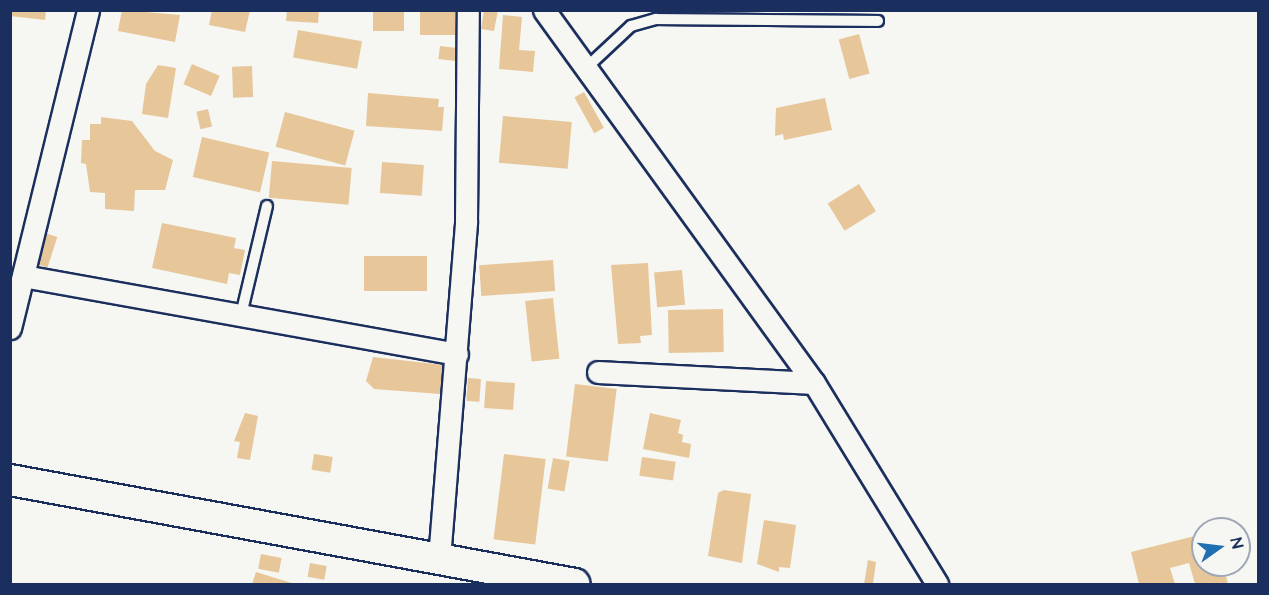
<!DOCTYPE html>
<html>
<head>
<meta charset="utf-8">
<style>
	body { margin:0 }
	#map { position:relative; width:1269px; height:595px; overflow:hidden; background:#f6f6f2; font-family:"Architects Daughter",sans-serif }
	div>[style] { position:absolute }
	.building>* { inset:0; background:#e7c79a; transform-origin:0 0 }
	.roads { filter:drop-shadow(2px 0 #1b2f5e) drop-shadow(-2px 0 #1b2f5e) drop-shadow(0 2px #1b2f5e) drop-shadow(0 -2px #1b2f5e) }
	.lane>* { height:10px; margin:-5px; padding:0 5px; transform-origin:5px; border-radius:5px; background:#f6f6f2 }
	.street>* { height:21px; margin:-10.5px; padding:0 10.5px; transform-origin:10.5px; border-radius:10.5px; background:#f6f6f2 }
	.secondary>* { height:30px; margin:-15px; padding:0 15px; transform-origin:15px; border-radius:15px; background:#f6f6f2 }
	span { translate:-50% -50%; white-space:nowrap; text-align:center; line-height:1.15; -webkit-text-stroke:5px #f6f6f2; paint-order:stroke }
	.frame { position:absolute; inset:0; border:12px solid #1b2f5e; pointer-events:none }
	.north { position:absolute; left:1191px; top:517px; width:60px; height:60px; box-sizing:border-box; background:#f6f6f2; border:2px solid #9ea6b7; border-radius:50%; rotate:76deg; font-size:16px; font-weight:700; line-height:24px; text-align:center; color:#1b2f5e }
	.north::after { content:''; display:block; margin:auto; width:21px; height:27px; background:#1f6fb2; clip-path:polygon(50% 0,100% 100%,50% 72%,0 100%) }
</style>
</head>
<body>
<div id="map">
	<div class="building">
		<i style="clip-path:polygon(10px 10px,46px 10px,45px 20px,10px 16px)"></i>
		<i style="clip-path:polygon(122px 10px,180px 15px,175px 42px,118px 31px)"></i>
		<i style="clip-path:polygon(212px 10px,250px 10px,245px 32px,209px 25px)"></i>
		<i style="clip-path:polygon(287px 10px,319px 10px,318px 23px,286px 21px)"></i>
		<i style="left:373px;top:10px;width:31px;height:21px"></i>
		<i style="left:420px;top:10px;width:37px;height:25px"></i>
		<i style="clip-path:polygon(484px 10px,498px 10px,494px 31px,481px 29px)"></i>
		<i style="clip-path:polygon(503px 15px,522px 17px,519px 50px,535px 51px,533px 72px,499px 69px)"></i>
		<i style="left:298px;top:30px;width:65px;height:28px;rotate:10deg"></i>
		<i style="left:859px;top:34px;width:41px;height:21px;rotate:75deg"></i>
		<i style="left:440px;top:46px;width:17px;height:13px;rotate:7deg"></i>
		<i style="left:192px;top:64px;width:30px;height:22px;rotate:23deg"></i>
		<i style="clip-path:polygon(158px 65px,176px 68px,168px 118px,142px 114px,146px 84px)"></i>
		<i style="left:252px;top:66px;width:31px;height:20px;rotate:88deg"></i>
		<i style="left:584px;top:92px;width:41px;height:11px;rotate:61deg"></i>
		<i style="clip-path:polygon(368px 93px,439px 99px,438px 107px,444px 107px,442px 131px,366px 126px)"></i>
		<i style="clip-path:polygon(825px 98px,832px 130px,784px 140px,783px 134px,775px 136px,776px 108px)"></i>
		<i style="left:208px;top:109px;width:18px;height:12px;rotate:77deg"></i>
		<i style="left:285px;top:112px;width:72px;height:36px;rotate:15deg"></i>
		<i style="left:503px;top:116px;width:69px;height:47px;rotate:5deg"></i>
		<i style="clip-path:polygon(101px 117px,132px 121px,155px 151px,173px 160px,165px 190px,135px 190px,134px 211px,105px 209px,105px 193px,90px 192px,86px 164px,81px 163px,82px 140px,90px 140px,90px 124px,101px 124px)"></i>
		<i style="left:202px;top:137px;width:69px;height:41px;rotate:13deg"></i>
		<i style="left:272px;top:161px;width:80px;height:37px;rotate:5deg"></i>
		<i style="left:382px;top:162px;width:42px;height:31px;rotate:4deg"></i>
		<i style="left:859px;top:184px;width:32px;height:37px;rotate:58deg"></i>
		<i style="clip-path:polygon(162px 223px,236px 238px,234px 248px,245px 250px,240px 275px,229px 273px,227px 284px,152px 268px)"></i>
		<i style="left:45px;top:233px;width:13px;height:32px;rotate:18deg"></i>
		<i style="left:364px;top:256px;width:63px;height:35px"></i>
		<i style="left:553px;top:260px;width:31px;height:74px;rotate:86deg"></i>
		<i style="clip-path:polygon(648px 263px,652px 335px,640px 336px,641px 343px,618px 344px,611px 265px)"></i>
		<i style="left:682px;top:270px;width:35px;height:28px;rotate:85deg"></i>
		<i style="left:553px;top:298px;width:61px;height:28px;rotate:84deg"></i>
		<i style="left:723px;top:309px;width:43px;height:55px;rotate:89deg"></i>
		<i style="clip-path:polygon(373px 357px,444px 365px,440px 394px,374px 389px,366px 381px)"></i>
		<i style="left:468px;top:378px;width:13px;height:23px;rotate:4deg"></i>
		<i style="left:486px;top:381px;width:29px;height:27px;rotate:4deg"></i>
		<i style="left:575px;top:384px;width:42px;height:73px;rotate:7deg"></i>
		<i style="clip-path:polygon(245px 413px,258px 416px,250px 460px,237px 458px,240px 442px,234px 441px)"></i>
		<i style="clip-path:polygon(650px 413px,681px 420px,678px 433px,683px 435px,682px 442px,691px 444px,689px 458px,643px 449px)"></i>
		<i style="left:314px;top:454px;width:19px;height:16px;rotate:9deg"></i>
		<i style="left:504px;top:454px;width:42px;height:86px;rotate:7deg"></i>
		<i style="left:642px;top:457px;width:34px;height:19px;rotate:8deg"></i>
		<i style="left:553px;top:458px;width:17px;height:31px;rotate:10deg"></i>
		<i style="clip-path:polygon(724px 490px,751px 494px,742px 563px,708px 556px,718px 493px)"></i>
		<i style="clip-path:polygon(764px 520px,796px 525px,790px 568px,779px 567px,779px 572px,757px 564px)"></i>
		<i style="clip-path:polygon(1203px 534px,1203px 565px,1223px 565px,1228px 584px,1195px 584px,1189px 563px,1170px 568px,1175px 584px,1139px 584px,1131px 552px)"></i>
		<i style="left:261px;top:554px;width:21px;height:15px;rotate:11deg"></i>
		<i style="clip-path:polygon(868px 560px,876px 562px,873px 584px,864px 584px)"></i>
		<i style="left:310px;top:563px;width:17px;height:14px;rotate:10deg"></i>
		<i style="clip-path:polygon(256px 572px,295px 584px,252px 584px)"></i>
	</div>
	<div class="roads">
		<div class="lane">
			<i style="left:586px;top:68px;width:62px;rotate:-43deg"></i>
			<i style="left:631px;top:26px;width:26px;rotate:-16deg"></i>
			<i style="left:656px;top:19px;width:222px;rotate:0.5deg"></i>
			<i style="left:241px;top:315px;width:112px;rotate:-76.6deg"></i>
		</div>
		<div class="street">
			<i style="left:544px;top:10px;width:460px;rotate:54.1deg"></i>
			<i style="left:814px;top:383px;width:236px;rotate:58.5deg"></i>
			<i style="left:23px;top:276px;width:441px;rotate:10.2deg"></i>
			<i style="left:10px;top:328px;width:327px;rotate:-76.2deg"></i>
			<i style="left:598px;top:372px;width:216px;rotate:2.9deg"></i>
			<i style="left:439px;top:559px;width:339px;rotate:-85.4deg"></i>
			<i style="left:466px;top:221px;width:211px;rotate:-89.5deg"></i>
		</div>
		<div class="secondary">
			<i style="left:10px;top:480px;width:574px;rotate:10.43deg"></i>
		</div>
	</div>
	<div class="frame"></div>
	<div class="north">N</div>
</div>
</body>
</html>
